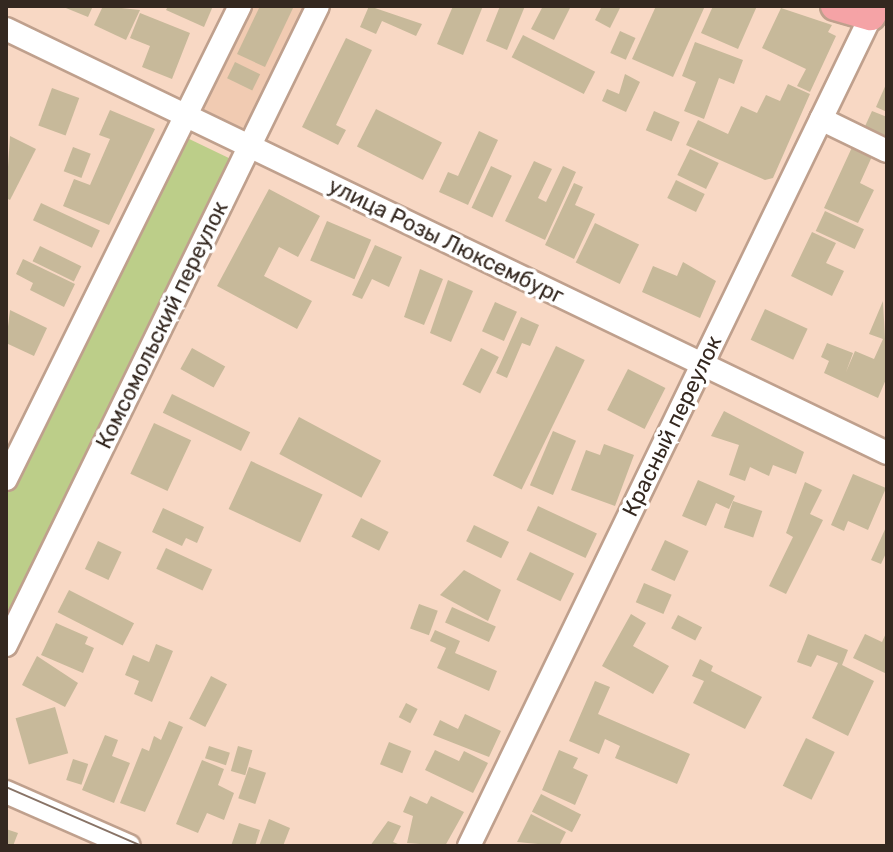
<!DOCTYPE html>
<html>
<head>
<meta charset="utf-8">
<style>
	body { margin:0 }
	#map { position:relative; width:893px; height:852px; overflow:hidden; background:#f8d8c4; font-family:Rubik,sans-serif }
	div>[style] { position:absolute }
	.built>* { inset:0; background:#f1cbb2 }
	.green>* { inset:0; background:#bcce89 }
	.building>* { inset:0; background:#c7b99a; transform-origin:0 0 }
	.roads { filter:drop-shadow(2px 0 #bfa08d) drop-shadow(-2px 0 #bfa08d) drop-shadow(0 2px #bfa08d) drop-shadow(0 -2px #bfa08d) }
	.minor>* { height:22px; margin:-11px; padding:0 11px; transform-origin:11px; border-radius:11px; background:#fff }
	.major>* { height:28px; margin:-14px; padding:0 14px; transform-origin:14px; border-radius:14px; background:#f5a3a6 }
	.tram>* { height:2px; margin:-1px; padding:0 1px; transform-origin:1px; border-radius:1px; background:#887366 }
	span { translate:-50% -50%; white-space:nowrap; text-align:center; line-height:1.15; -webkit-text-stroke:7px #fff; paint-order:stroke }
	.street-label { font-size:22px; color:#342820 }
	.frame { position:absolute; inset:0; border:8px solid #342820; pointer-events:none }
</style>
</head>
<body>
<div id="map">
	<div class="built">
		<i style="clip-path:polygon(240px 6px,318px 6px,249px 147px,185px 116px)"></i>
	</div>
	<div class="green">
		<i style="clip-path:polygon(183px 136px,235px 161px,6px 627px,6px 495px)"></i>
	</div>
	<div class="building">
		<i style="clip-path:polygon(61px 6px,93px 6px,88px 17px)"></i>
		<i style="clip-path:polygon(103px 6px,140px 10px,126px 40px,94px 25px)"></i>
		<i style="clip-path:polygon(168px 6px,213px 6px,204px 27px,166px 10px)"></i>
		<i style="clip-path:polygon(260px 6px,294px 6px,265px 67px,237px 54px)"></i>
		<i style="clip-path:polygon(369px 6px,422px 24px,416px 36px,382px 21px,376px 34px,360px 27px)"></i>
		<i style="clip-path:polygon(453px 6px,483px 6px,463px 55px,437px 44px)"></i>
		<i style="clip-path:polygon(500px 6px,525px 6px,507px 50px,486px 41px)"></i>
		<i style="clip-path:polygon(543px 6px,571px 6px,554px 40px,531px 29px)"></i>
		<i style="clip-path:polygon(602px 6px,621px 6px,610px 28px,595px 20px)"></i>
		<i style="clip-path:polygon(656px 6px,705px 6px,673px 77px,632px 59px)"></i>
		<i style="clip-path:polygon(713px 6px,757px 6px,738px 49px,701px 33px)"></i>
		<i style="clip-path:polygon(781px 8px,832px 25px,828px 32px,836px 36px,810px 92px,797px 86px,806px 69px,762px 48px)"></i>
		<i style="clip-path:polygon(140px 13px,190px 33px,172px 79px,142px 67px,150px 46px,130px 38px)"></i>
		<i style="left:620px;top:31px;width:17px;height:24px;rotate:24deg"></i>
		<i style="left:523px;top:35px;width:81px;height:25px;rotate:27deg"></i>
		<i style="clip-path:polygon(346px 38px,372px 50px,336px 125px,346px 130px,338px 145px,302px 127px)"></i>
		<i style="clip-path:polygon(695px 42px,743px 60px,734px 84px,719px 78px,704px 119px,684px 111px,696px 82px,682px 76px)"></i>
		<i style="left:235px;top:62px;width:28px;height:18px;rotate:26deg"></i>
		<i style="clip-path:polygon(625px 74px,640px 82px,626px 112px,602px 101px,607px 89px,619px 94px)"></i>
		<i style="clip-path:polygon(887px 82px,887px 112px,876px 107px)"></i>
		<i style="clip-path:polygon(788px 84px,810px 94px,773px 178px,765px 180px,686px 145px,698px 120px,728px 134px,741px 106px,757px 113px,766px 95px,780px 101px)"></i>
		<i style="left:52px;top:88px;width:29px;height:40px;rotate:20deg"></i>
		<i style="left:376px;top:109px;width:74px;height:42px;rotate:27deg"></i>
		<i style="clip-path:polygon(110px 110px,155px 129px,109px 225px,63px 206px,74px 179px,90px 185px,110px 139px,99px 135px)"></i>
		<i style="left:654px;top:111px;width:28px;height:21px;rotate:23deg"></i>
		<i style="clip-path:polygon(872px 111px,887px 117px,887px 147px,861px 135px)"></i>
		<i style="clip-path:polygon(479px 131px,498px 140px,468px 205px,439px 192px,448px 172px,458px 176px)"></i>
		<i style="clip-path:polygon(10px 136px,36px 149px,10px 200px,6px 198px)"></i>
		<i style="clip-path:polygon(854px 143px,874px 152px,860px 183px,874px 190px,858px 223px,824px 208px)"></i>
		<i style="left:73px;top:147px;width:19px;height:26px;rotate:21deg"></i>
		<i style="left:690px;top:149px;width:32px;height:29px;rotate:26deg"></i>
		<i style="clip-path:polygon(534px 161px,552px 169px,538px 198px,546px 202px,563px 166px,576px 172px,545px 240px,505px 221px)"></i>
		<i style="left:491px;top:166px;width:23px;height:46px;rotate:25deg"></i>
		<i style="left:676px;top:180px;width:32px;height:20px;rotate:26deg"></i>
		<i style="clip-path:polygon(574px 183px,583px 187px,575px 205px,595px 214px,574px 259px,545px 245px)"></i>
		<i style="clip-path:polygon(269px 189px,320px 216px,298px 257px,279px 247px,264px 276px,312px 301px,297px 329px,217px 286px)"></i>
		<i style="left:41px;top:203px;width:65px;height:19px;rotate:25deg"></i>
		<i style="left:825px;top:211px;width:43px;height:22px;rotate:25deg"></i>
		<i style="left:327px;top:221px;width:48px;height:43px;rotate:23deg"></i>
		<i style="left:595px;top:223px;width:49px;height:44px;rotate:26deg"></i>
		<i style="clip-path:polygon(812px 232px,836px 243px,826px 263px,844px 271px,832px 296px,791px 276px)"></i>
		<i style="clip-path:polygon(375px 245px,402px 257px,389px 287px,372px 279px,362px 299px,352px 295px)"></i>
		<i style="left:40px;top:246px;width:46px;height:17px;rotate:26deg"></i>
		<i style="clip-path:polygon(23px 259px,75px 284px,64px 307px,30px 290px,33px 283px,16px 274px)"></i>
		<i style="clip-path:polygon(683px 262px,716px 281px,700px 318px,642px 292px,653px 266px,677px 276px)"></i>
		<i style="clip-path:polygon(420px 269px,443px 279px,424px 325px,404px 317px)"></i>
		<i style="clip-path:polygon(448px 280px,473px 291px,451px 342px,430px 333px)"></i>
		<i style="clip-path:polygon(883px 301px,887px 377px,878px 398px,824px 373px,829px 361px,821px 357px,827px 343px,853px 353px,846px 372px,855px 351px,874px 359px,883px 339px,869px 334px)"></i>
		<i style="left:495px;top:302px;width:24px;height:32px;rotate:24deg"></i>
		<i style="left:765px;top:309px;width:47px;height:34px;rotate:25deg"></i>
		<i style="clip-path:polygon(10px 310px,47px 328px,34px 356px,6px 343px)"></i>
		<i style="clip-path:polygon(521px 317px,539px 325px,530px 346px,522px 343px,507px 378px,496px 373px)"></i>
		<i style="left:556px;top:346px;width:32px;height:144px;rotate:26deg"></i>
		<i style="left:192px;top:348px;width:38px;height:24px;rotate:29deg"></i>
		<i style="left:481px;top:348px;width:20px;height:41px;rotate:27deg"></i>
		<i style="left:628px;top:369px;width:42px;height:46px;rotate:27deg"></i>
		<i style="left:172px;top:394px;width:87px;height:21px;rotate:26deg"></i>
		<i style="clip-path:polygon(724px 411px,804px 452px,796px 474px,773px 465px,769px 476px,750px 467px,745px 481px,729px 475px,739px 445px,711px 436px)"></i>
		<i style="left:299px;top:417px;width:93px;height:42px;rotate:28deg"></i>
		<i style="left:154px;top:423px;width:41px;height:56px;rotate:25deg"></i>
		<i style="left:553px;top:431px;width:25px;height:59px;rotate:23deg"></i>
		<i style="clip-path:polygon(604px 444px,634px 455px,615px 506px,571px 490px,586px 450px,600px 455px)"></i>
		<i style="left:251px;top:461px;width:79px;height:53px;rotate:25deg"></i>
		<i style="clip-path:polygon(853px 474px,886px 488px,868px 530px,848px 521px,844px 531px,831px 525px)"></i>
		<i style="clip-path:polygon(698px 480px,735px 496px,729px 509px,716px 503px,706px 526px,682px 516px)"></i>
		<i style="clip-path:polygon(805px 482px,822px 490px,810px 514px,823px 520px,786px 594px,769px 586px,793px 537px,786px 533px)"></i>
		<i style="left:733px;top:501px;width:31px;height:28px;rotate:19deg"></i>
		<i style="left:538px;top:506px;width:65px;height:27px;rotate:25deg"></i>
		<i style="clip-path:polygon(163px 508px,204px 527px,197px 543px,186px 538px,182px 546px,152px 532px)"></i>
		<i style="left:361px;top:518px;width:31px;height:21px;rotate:27deg"></i>
		<i style="left:474px;top:525px;width:39px;height:18px;rotate:26deg"></i>
		<i style="clip-path:polygon(887px 525px,887px 551px,881px 564px,871px 560px)"></i>
		<i style="left:665px;top:540px;width:26px;height:33px;rotate:25deg"></i>
		<i style="left:98px;top:541px;width:26px;height:31px;rotate:25deg"></i>
		<i style="left:166px;top:548px;width:51px;height:23px;rotate:25deg"></i>
		<i style="left:530px;top:552px;width:49px;height:31px;rotate:26deg"></i>
		<i style="clip-path:polygon(464px 570px,501px 590px,488px 621px,440px 595px)"></i>
		<i style="left:644px;top:583px;width:30px;height:21px;rotate:23deg"></i>
		<i style="left:69px;top:590px;width:73px;height:25px;rotate:27deg"></i>
		<i style="left:419px;top:604px;width:20px;height:26px;rotate:20deg"></i>
		<i style="left:452px;top:607px;width:48px;height:17px;rotate:24deg"></i>
		<i style="clip-path:polygon(631px 614px,646px 623px,633px 646px,669px 666px,653px 694px,602px 666px)"></i>
		<i style="left:678px;top:615px;width:27px;height:15px;rotate:27deg"></i>
		<i style="clip-path:polygon(56px 623px,88px 637px,85px 644px,94px 648px,83px 673px,41px 655px)"></i>
		<i style="clip-path:polygon(435px 630px,460px 641px,455px 653px,497px 671px,489px 691px,437px 668px,446px 648px,430px 641px)"></i>
		<i style="clip-path:polygon(887px 631px,887px 674px,853px 658px,865px 634px,882px 642px)"></i>
		<i style="clip-path:polygon(808px 634px,848px 650px,842px 665px,874px 681px,848px 736px,812px 718px,838px 663px,817px 655px,811px 667px,797px 662px)"></i>
		<i style="clip-path:polygon(156px 644px,173px 651px,152px 702px,134px 694px,139px 681px,125px 675px,133px 655px,149px 662px)"></i>
		<i style="clip-path:polygon(37px 656px,78px 683px,65px 707px,22px 685px)"></i>
		<i style="clip-path:polygon(700px 659px,713px 666px,711px 671px,762px 697px,745px 729px,693px 703px,704px 681px,692px 676px)"></i>
		<i style="left:211px;top:676px;width:18px;height:48px;rotate:27deg"></i>
		<i style="clip-path:polygon(595px 681px,610px 687px,598px 714px,690px 754px,677px 784px,615px 758px,620px 746px,605px 739px,599px 754px,569px 741px)"></i>
		<i style="left:406px;top:703px;width:13px;height:16px;rotate:27deg"></i>
		<i style="left:55px;top:707px;width:48px;height:41px;rotate:74deg"></i>
		<i style="clip-path:polygon(465px 714px,501px 731px,489px 757px,433px 735px,440px 720px,458px 729px)"></i>
		<i style="clip-path:polygon(169px 721px,183px 727px,145px 812px,120px 803px,142px 748px,149px 751px,154px 736px,161px 740px)"></i>
		<i style="clip-path:polygon(105px 735px,118px 740px,112px 756px,130px 763px,114px 803px,82px 790px)"></i>
		<i style="left:806px;top:738px;width:32px;height:53px;rotate:26deg"></i>
		<i style="left:389px;top:742px;width:24px;height:24px;rotate:22deg"></i>
		<i style="left:209px;top:746px;width:22px;height:13px;rotate:18deg"></i>
		<i style="left:238px;top:746px;width:15px;height:26px;rotate:16deg"></i>
		<i style="clip-path:polygon(435px 750px,459px 761px,464px 751px,488px 763px,473px 793px,425px 770px)"></i>
		<i style="clip-path:polygon(559px 750px,578px 758px,573px 768px,588px 775px,575px 805px,542px 790px)"></i>
		<i style="left:73px;top:759px;width:16px;height:22px;rotate:18deg"></i>
		<i style="clip-path:polygon(202px 760px,224px 769px,218px 785px,234px 793px,224px 820px,207px 813px,198px 833px,176px 824px)"></i>
		<i style="left:249px;top:767px;width:18px;height:33px;rotate:19deg"></i>
		<i style="left:541px;top:794px;width:45px;height:20px;rotate:27deg"></i>
		<i style="clip-path:polygon(410px 796px,427px 804px,431px 796px,464px 812px,445px 846px,407px 843px,413px 816px,403px 812px)"></i>
		<i style="clip-path:polygon(531px 814px,566px 832px,559px 846px,517px 842px)"></i>
		<i style="clip-path:polygon(269px 819px,290px 828px,283px 846px,259px 846px)"></i>
		<i style="clip-path:polygon(388px 821px,401px 826px,393px 842px,403px 846px,370px 846px)"></i>
		<i style="clip-path:polygon(239px 823px,260px 830px,255px 846px,231px 846px)"></i>
		<i style="clip-path:polygon(6px 829px,18px 833px,13px 846px,6px 846px)"></i>
	</div>
	<div class="roads">
		<div class="minor">
			<i style="left:6px;top:29px;width:978px;rotate:25.7deg"></i>
			<i style="left:821px;top:119px;width:73px;rotate:25.9deg"></i>
			<i style="left:6px;top:479px;width:528px;rotate:-63.68deg"></i>
			<i style="left:6px;top:645px;width:711px;rotate:-63.98deg"></i>
			<i style="left:6px;top:792px;width:134px;rotate:23.7deg"></i>
			<i style="left:469px;top:846px;width:922px;rotate:-64.16deg"></i>
		</div>
		<div class="major">
			<i style="left:835px;top:6px;width:37px;rotate:16deg"></i>
			<i style="left:871px;top:16px;width:12px;rotate:-59deg"></i>
		</div>
	</div>
	<div class="tram">
		<i style="left:6px;top:787px;width:148px;rotate:23.5deg"></i>
	</div>
	<div class="street-label">
		<span style="left:446px;top:241px;rotate:26deg">улица Розы Люксембург</span>
		<span style="left:162px;top:325px;rotate:-64deg">Комсомольский переулок</span>
		<span style="left:672px;top:426px;rotate:-64deg">Красный переулок</span>
	</div>
	<div class="frame"></div>
</div>
</body>
</html>
